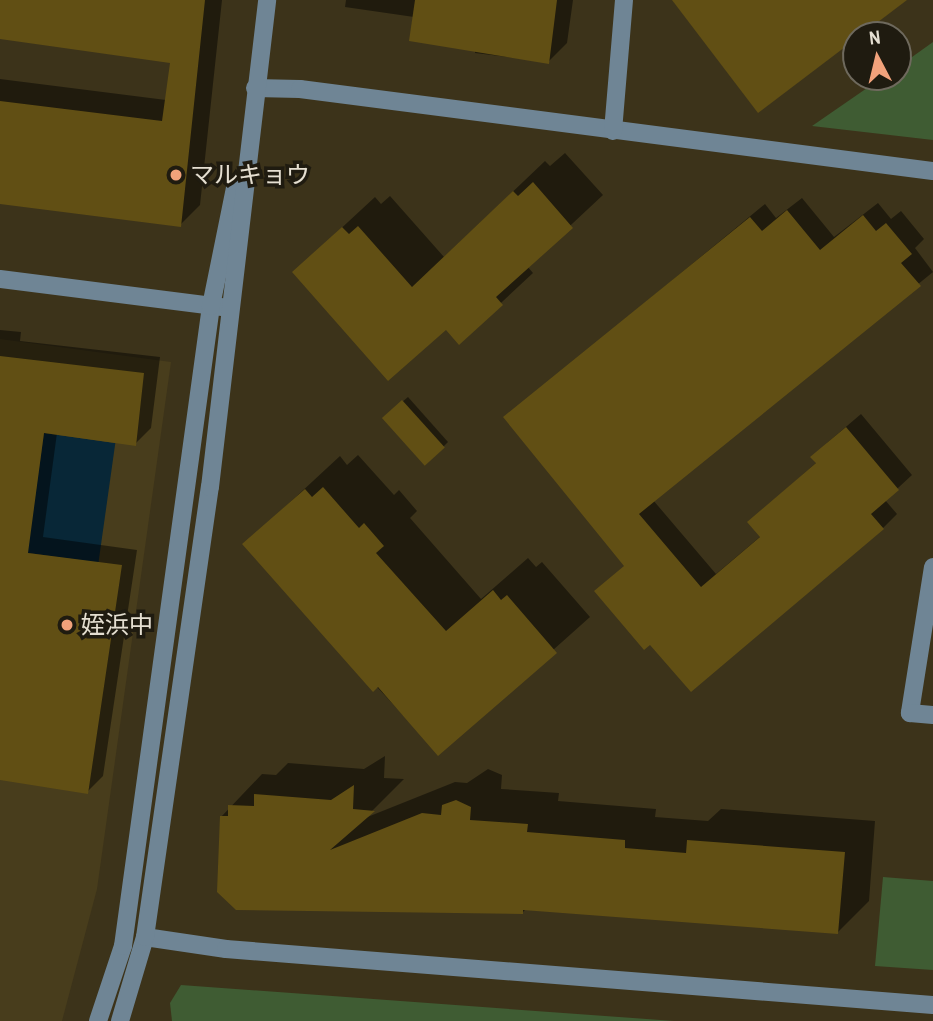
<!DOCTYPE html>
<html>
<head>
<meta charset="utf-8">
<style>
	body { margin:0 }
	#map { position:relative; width:933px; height:1021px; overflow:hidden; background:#3c331a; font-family:"Archivo Narrow","Noto Sans JP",sans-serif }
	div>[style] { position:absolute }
	.built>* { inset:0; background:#483d1c }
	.green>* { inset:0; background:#3f5c33 }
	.water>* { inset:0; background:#082737; transform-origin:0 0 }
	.shadow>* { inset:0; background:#0007 }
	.building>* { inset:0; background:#614f14; transform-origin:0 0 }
	.minor>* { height:18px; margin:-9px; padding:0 9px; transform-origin:9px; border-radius:9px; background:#6f8595 }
	.dots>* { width:19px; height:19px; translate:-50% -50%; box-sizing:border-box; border:4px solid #1f1b10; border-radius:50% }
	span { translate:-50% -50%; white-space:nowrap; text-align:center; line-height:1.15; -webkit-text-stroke:7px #1f1b10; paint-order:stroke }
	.poi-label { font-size:24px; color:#e5dfd1 }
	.left { translate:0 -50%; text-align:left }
	.north { position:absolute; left:842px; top:21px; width:70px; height:70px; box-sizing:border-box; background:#1f1b10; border:2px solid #6e695d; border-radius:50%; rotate:353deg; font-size:19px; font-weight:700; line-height:28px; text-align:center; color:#e5dfd1 }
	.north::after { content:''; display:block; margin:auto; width:24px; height:32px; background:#f1a27b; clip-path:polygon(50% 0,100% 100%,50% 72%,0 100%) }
</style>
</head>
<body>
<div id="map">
	<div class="built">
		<i style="clip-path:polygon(0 339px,171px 362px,97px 889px,62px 1021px,0 1021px)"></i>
	</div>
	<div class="green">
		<i style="clip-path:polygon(933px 42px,933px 140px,812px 126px,883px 77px,898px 77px,898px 67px)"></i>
		<i style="clip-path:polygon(883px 877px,933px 881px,933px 970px,875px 966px)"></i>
		<i style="clip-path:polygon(181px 985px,674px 1021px,172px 1021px,170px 1003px)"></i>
	</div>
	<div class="water">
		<i style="left:44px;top:433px;width:72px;height:121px;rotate:8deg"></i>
	</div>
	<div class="shadow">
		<i style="clip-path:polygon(0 0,222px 0,200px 205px,180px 225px,0 203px,0 79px,166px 100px,172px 61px,0 38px)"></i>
		<i style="clip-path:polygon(346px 0,573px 0,567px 43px,548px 62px,475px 53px,475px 48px,414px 17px,345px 7px)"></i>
		<i style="clip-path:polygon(565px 153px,603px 195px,527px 266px,533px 273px,459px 342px,446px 327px,294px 272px,375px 197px,381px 204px,390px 196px,444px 257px,545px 161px,550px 166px)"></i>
		<i style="clip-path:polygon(802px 198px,834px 237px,878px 203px,891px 219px,901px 211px,924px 239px,915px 248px,933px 272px,653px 500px,716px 574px,761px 536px,749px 522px,817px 462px,827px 443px,861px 414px,912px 475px,885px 500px,897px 514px,883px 528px,691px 690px,625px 565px,506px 417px,765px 204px,776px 218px)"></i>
		<i style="clip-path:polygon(0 330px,21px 332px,20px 341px,160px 357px,151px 428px,135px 444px,57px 433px,43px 537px,137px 550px,103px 776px,87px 792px,0 778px)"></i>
		<i style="clip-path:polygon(408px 397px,448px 442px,425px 465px,389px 413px)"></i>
		<i style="clip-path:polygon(358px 455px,394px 495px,399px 490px,417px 511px,410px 518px,481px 599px,528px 558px,536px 567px,542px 562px,590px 617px,438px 753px,245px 544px,340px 456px,347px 465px)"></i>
		<i style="clip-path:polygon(385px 756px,384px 778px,404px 779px,365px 818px,455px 782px,467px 783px,488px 769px,502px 775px,501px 789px,559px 793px,558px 801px,656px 809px,655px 817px,708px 821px,721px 809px,875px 821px,869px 901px,838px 932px,526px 909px,522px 913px,221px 817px,262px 774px,276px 775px,288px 763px,364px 769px)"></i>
	</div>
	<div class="building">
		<i style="clip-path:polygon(0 0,205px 0,181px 227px,0 204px,0 101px,162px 121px,170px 63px,0 39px)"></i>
		<i style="clip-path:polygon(415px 0,557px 0,549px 64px,409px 41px)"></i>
		<i style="clip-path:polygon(672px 0,907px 0,758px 113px)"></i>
		<i style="clip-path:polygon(533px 182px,573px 228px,496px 297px,503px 305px,459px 345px,446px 330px,388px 381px,292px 272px,342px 227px,349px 234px,358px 226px,412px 287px,513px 191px,518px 196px)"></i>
		<i style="clip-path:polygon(787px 210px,820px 250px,863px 215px,876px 231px,886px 223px,912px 254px,901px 263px,921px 286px,639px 514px,701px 587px,760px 537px,747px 522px,816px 463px,810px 457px,846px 427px,899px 490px,871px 514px,884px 529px,691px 692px,650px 645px,644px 650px,594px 591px,624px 566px,503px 417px,750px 217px,762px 231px)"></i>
		<i style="clip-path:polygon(0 356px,144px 373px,136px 446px,44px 433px,28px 553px,122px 565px,88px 794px,0 780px)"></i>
		<i style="left:402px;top:400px;width:64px;height:27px;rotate:48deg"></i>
		<i style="clip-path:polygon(323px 487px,359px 528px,364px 523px,384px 546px,376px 553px,446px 631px,493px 590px,501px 600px,507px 595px,557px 653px,438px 756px,378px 687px,373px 692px,242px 544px,305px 489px,312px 497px)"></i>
		<i style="clip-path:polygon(354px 785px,353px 809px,375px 811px,330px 850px,422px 813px,441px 815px,442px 805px,456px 800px,471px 807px,470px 820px,528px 824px,527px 832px,625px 840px,625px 848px,686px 853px,687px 840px,845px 852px,838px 934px,523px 910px,523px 914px,236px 910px,217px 892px,220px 816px,228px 816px,228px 805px,254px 806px,254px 794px,331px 800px)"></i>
	</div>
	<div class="minor">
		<i style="left:255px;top:88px;width:45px;rotate:1.3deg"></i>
		<i style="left:300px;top:89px;width:638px;rotate:7.38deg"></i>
		<i style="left:613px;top:131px;width:131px;rotate:-85.2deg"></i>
		<i style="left:0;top:279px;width:224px;rotate:7.2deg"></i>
		<i style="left:933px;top:567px;width:148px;rotate:99deg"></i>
		<i style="left:910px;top:713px;width:23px;rotate:5deg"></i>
		<i style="left:145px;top:937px;width:82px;rotate:8.4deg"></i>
		<i style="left:226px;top:949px;width:709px;rotate:4.53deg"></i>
		<i style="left:98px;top:1021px;width:79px;rotate:-71.6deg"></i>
		<i style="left:123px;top:946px;width:646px;rotate:-82.17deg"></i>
		<i style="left:211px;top:306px;width:120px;rotate:-78.5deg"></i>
		<i style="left:120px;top:1021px;width:88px;rotate:-73.4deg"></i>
		<i style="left:145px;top:937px;width:455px;rotate:-81.8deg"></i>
		<i style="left:210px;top:487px;width:490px;rotate:-83.3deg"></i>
	</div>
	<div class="dots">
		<i style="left:176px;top:175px;background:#f1a27b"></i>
		<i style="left:67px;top:625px;background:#f1a27b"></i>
	</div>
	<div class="poi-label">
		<span class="left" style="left:190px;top:175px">マルキョウ</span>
		<span class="left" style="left:81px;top:625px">姪浜中</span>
	</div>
	<div class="north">N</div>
</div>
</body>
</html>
